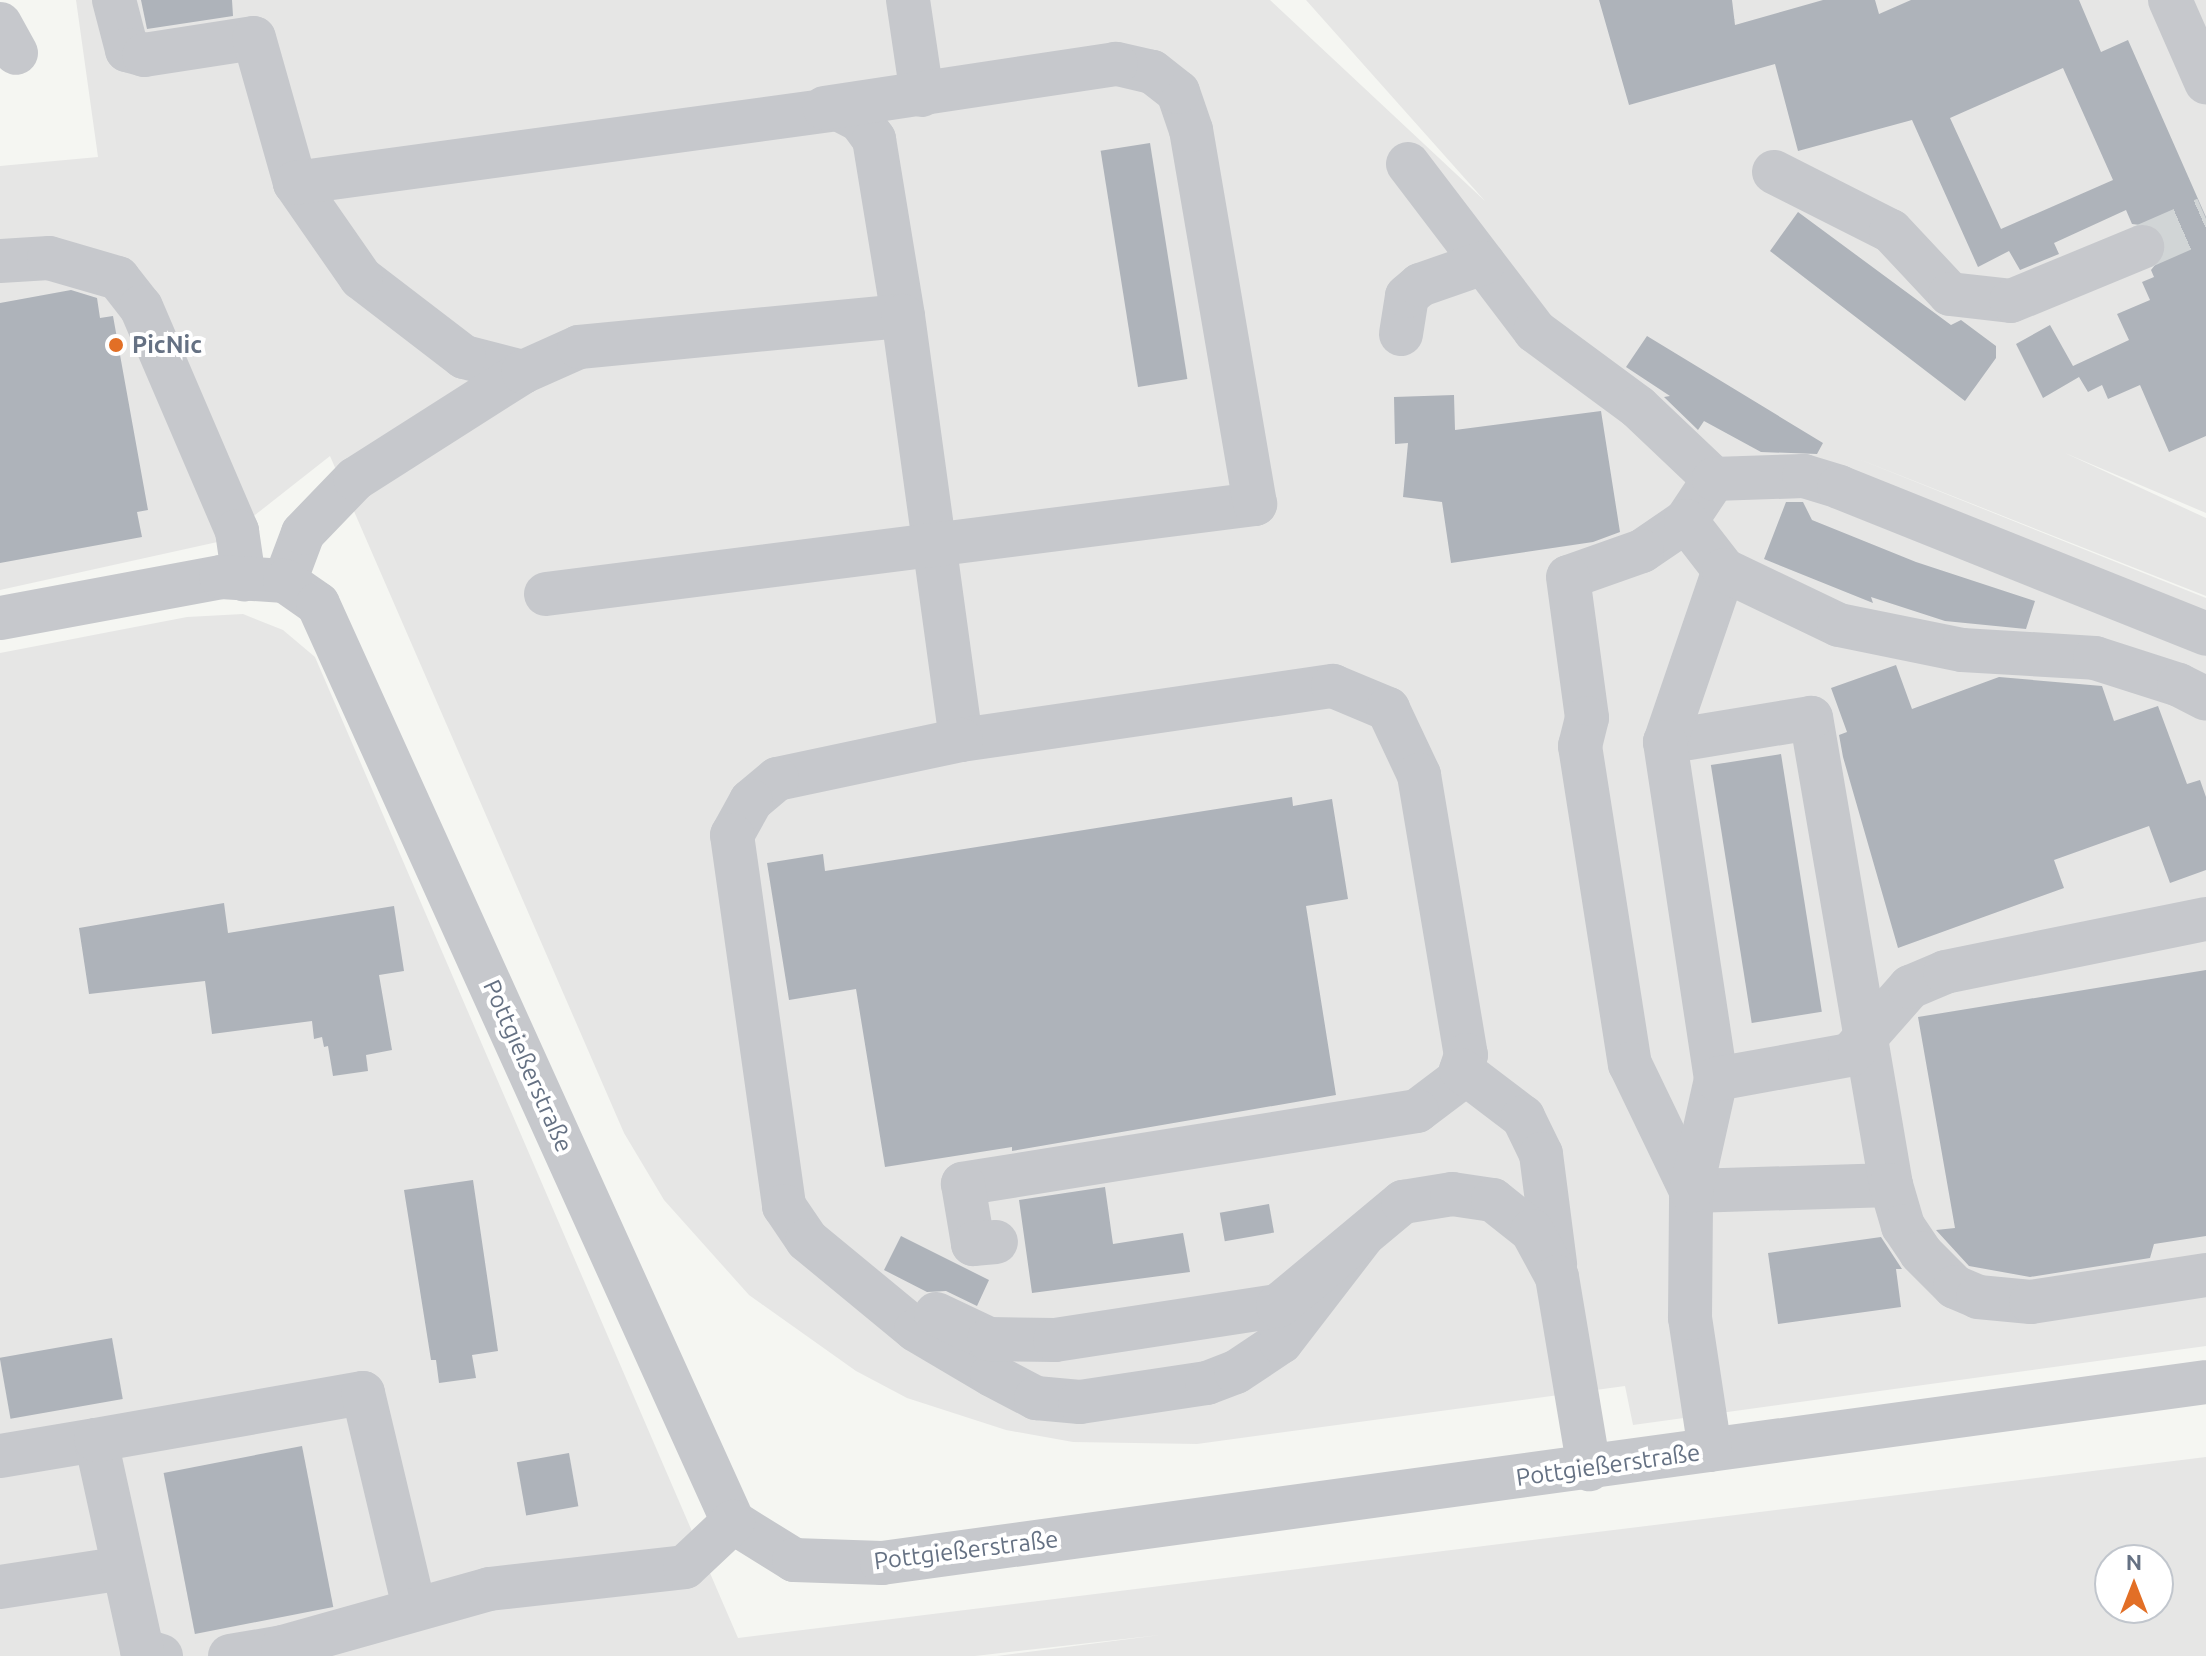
<!DOCTYPE html>
<html>
<head>
<meta charset="utf-8">
<style>
	body { margin:0 }
	#map { position:relative; width:2206px; height:1656px; overflow:hidden; background:#f5f6f2; font-family:Ubuntu,sans-serif }
	div>[style] { position:absolute }
	.built>* { inset:0; background:#e6e6e5 }
	.building>* { inset:0; background:#aeb3ba; transform-origin:0 0 }
	.minor-tunnel>* { height:44px; margin-top:-22px; transform-origin:0; background:repeating-linear-gradient(90deg,#d1d5d6 0 44px,transparent 0 66px) }
	.minor>* { height:44px; margin:-22px; padding:0 22px; transform-origin:22px; border-radius:22px; background:#c6c8cc }
	.dots>* { width:22px; height:22px; translate:-50% -50%; box-sizing:border-box; border:4px solid #fff; border-radius:50% }
	span { translate:-50% -50%; white-space:nowrap; text-align:center; line-height:1.15; -webkit-text-stroke:8px #fff; paint-order:stroke }
	.poi-label { font-size:24px; color:#657183; font-weight:700 }
	.left { translate:0 -50%; text-align:left }
	.street-label { font-size:24px; color:#657183 }
	.north { position:absolute; left:2094px; top:1544px; width:80px; height:80px; box-sizing:border-box; background:#fff; border:2px solid #c1c6cd; border-radius:50%; rotate:0deg; font-size:22px; font-weight:700; line-height:32px; text-align:center; color:#657183 }
	.north::after { content:''; display:block; margin:auto; width:28px; height:36px; background:#e26f26; clip-path:polygon(50% 0,100% 100%,50% 72%,0 100%) }
</style>
</head>
<body>
<div id="map">
	<div class="built">
		<i style="clip-path:polygon(76px 0,1270px 0,1485px 201px,1306px 0,2206px 0,2206px 513px,2065px 453px,2206px 518px,2206px 596px,1856px 458px,2206px 598px,2206px 1346px,1633px 1425px,1625px 1386px,1197px 1444px,1073px 1442px,1006px 1430px,907px 1398px,856px 1371px,749px 1295px,664px 1200px,624px 1133px,330px 456px,222px 541px,0 590px,0 166px,98px 157px)"></i>
		<i style="clip-path:polygon(evenodd,243px 614px,283px 630px,315px 657px,738px 1638px,2206px 1457px,2206px 1656px,997px 1656px,1160px 1635px,975px 1656px,0 1656px,0 653px,187px 617px,243px 614px,2110px 1560px,2158px 1560px,2158px 1608px,2110px 1608px,2110px 1560px)"></i>
	</div>
	<div class="building">
		<i style="clip-path:polygon(141px 0,232px 0,233px 16px,147px 29px)"></i>
		<i style="clip-path:polygon(evenodd,1599px 0,1732px 0,1735px 25px,1823px 0,1875px 0,1879px 14px,1911px 0,2079px 0,2101px 52px,2128px 40px,2206px 217px,2206px 436px,2169px 452px,2140px 385px,2108px 399px,2102px 385px,2088px 392px,2079px 377px,2043px 398px,2016px 344px,2050px 325px,2073px 366px,2129px 340px,2117px 314px,2150px 300px,2142px 282px,2154px 277px,2151px 270px,2167px 250px,2157px 227px,2132px 224px,2126px 210px,2054px 243px,2059px 254px,2020px 270px,2009px 251px,1978px 267px,1912px 120px,1798px 151px,1775px 64px,1629px 105px,1599px 0,2063px 68px,2113px 180px,2001px 229px,1950px 118px,2063px 68px)"></i>
		<i style="left:1150px;top:143px;width:239px;height:50px;rotate:81deg"></i>
		<i style="clip-path:polygon(1798px 212px,1951px 325px,1961px 320px,1996px 346px,1996px 358px,1965px 401px,1770px 251px)"></i>
		<i style="clip-path:polygon(71px 290px,97px 298px,100px 318px,113px 316px,148px 510px,137px 512px,142px 537px,0 563px,0 303px)"></i>
		<i style="clip-path:polygon(1647px 336px,1823px 443px,1817px 454px,1761px 452px,1704px 421px,1698px 430px,1664px 397px,1670px 396px,1626px 367px)"></i>
		<i style="clip-path:polygon(1454px 395px,1455px 430px,1601px 411px,1620px 532px,1593px 542px,1451px 563px,1442px 502px,1403px 497px,1408px 443px,1395px 444px,1394px 397px)"></i>
		<i style="clip-path:polygon(1786px 502px,1803px 502px,1812px 520px,1916px 562px,2035px 601px,2026px 629px,1945px 621px,1871px 597px,1873px 603px,1764px 559px)"></i>
		<i style="clip-path:polygon(1896px 665px,1912px 709px,1999px 677px,2102px 686px,2114px 721px,2158px 706px,2187px 784px,2200px 780px,2206px 797px,2206px 870px,2170px 883px,2149px 826px,2054px 860px,2064px 888px,1898px 948px,1843px 757px,1839px 735px,1847px 732px,1831px 688px)"></i>
		<i style="left:1781px;top:754px;width:261px;height:71px;rotate:81deg"></i>
		<i style="clip-path:polygon(1292px 797px,1293px 806px,1332px 799px,1348px 899px,1306px 906px,1336px 1095px,1012px 1151px,1012px 1147px,885px 1167px,856px 989px,789px 1000px,767px 863px,823px 854px,825px 871px)"></i>
		<i style="clip-path:polygon(224px 903px,228px 933px,394px 906px,404px 971px,379px 975px,392px 1050px,366px 1055px,368px 1071px,333px 1076px,328px 1046px,324px 1047px,322px 1037px,314px 1039px,312px 1021px,212px 1034px,205px 981px,89px 994px,79px 928px)"></i>
		<i style="clip-path:polygon(2206px 970px,2206px 1236px,2154px 1244px,2150px 1258px,2030px 1277px,1969px 1266px,1936px 1230px,1955px 1228px,1918px 1017px)"></i>
		<i style="clip-path:polygon(473px 1180px,498px 1351px,472px 1355px,476px 1378px,439px 1383px,436px 1360px,431px 1360px,404px 1190px)"></i>
		<i style="clip-path:polygon(1105px 1187px,1113px 1244px,1183px 1233px,1190px 1272px,1032px 1293px,1019px 1200px)"></i>
		<i style="left:1269px;top:1204px;width:29px;height:50px;rotate:80deg"></i>
		<i style="clip-path:polygon(901px 1236px,989px 1280px,977px 1306px,946px 1291px,927px 1292px,884px 1270px)"></i>
		<i style="clip-path:polygon(1881px 1237px,1902px 1269px,1896px 1269px,1901px 1307px,1778px 1324px,1768px 1253px)"></i>
		<i style="left:112px;top:1338px;width:62px;height:114px;rotate:80deg"></i>
		<i style="left:302px;top:1446px;width:164px;height:141px;rotate:79deg"></i>
		<i style="left:569px;top:1453px;width:54px;height:53px;rotate:80deg"></i>
	</div>
	<div class="minor-tunnel">
		<i style="left:2142px;top:247px;width:70px;rotate:-23.6deg"></i>
	</div>
	<div class="minor">
		<i style="left:114px;top:0;width:52px;rotate:75.4deg"></i>
		<i style="left:127px;top:50px;width:18px;rotate:16deg"></i>
		<i style="left:144px;top:55px;width:111px;rotate:-8.8deg"></i>
		<i style="left:254px;top:38px;width:151px;rotate:74.2deg"></i>
		<i style="left:908px;top:0;width:96px;rotate:81.6deg"></i>
		<i style="left:2170px;top:0;width:90px;rotate:66.3deg"></i>
		<i style="left:0;top:24px;width:33px;rotate:61deg"></i>
		<i style="left:1408px;top:164px;width:210px;rotate:52.7deg"></i>
		<i style="left:1535px;top:331px;width:128px;rotate:36.4deg"></i>
		<i style="left:1638px;top:407px;width:105px;rotate:43.5deg"></i>
		<i style="left:1714px;top:479px;width:50px;rotate:123.7deg"></i>
		<i style="left:1686px;top:521px;width:53px;rotate:145.7deg"></i>
		<i style="left:1642px;top:551px;width:78px;rotate:160.6deg"></i>
		<i style="left:1568px;top:577px;width:142px;rotate:82.3deg"></i>
		<i style="left:1587px;top:718px;width:29px;rotate:104deg"></i>
		<i style="left:1580px;top:746px;width:322px;rotate:81.1deg"></i>
		<i style="left:1630px;top:1064px;width:141px;rotate:64.3deg"></i>
		<i style="left:1691px;top:1191px;width:200px;rotate:-1.7deg"></i>
		<i style="left:1891px;top:1185px;width:474px;rotate:-99.7deg"></i>
		<i style="left:1811px;top:718px;width:148px;rotate:170.7deg"></i>
		<i style="left:1774px;top:172px;width:131px;rotate:26.8deg"></i>
		<i style="left:1891px;top:231px;width:86px;rotate:46.9deg"></i>
		<i style="left:1950px;top:294px;width:61px;rotate:6.5deg"></i>
		<i style="left:2011px;top:301px;width:142px;rotate:-22.4deg"></i>
		<i style="left:0;top:261px;width:49px;rotate:-3.5deg"></i>
		<i style="left:49px;top:258px;width:72px;rotate:16.2deg"></i>
		<i style="left:118px;top:278px;width:37px;rotate:52deg"></i>
		<i style="left:141px;top:307px;width:244px;rotate:66.8deg"></i>
		<i style="left:237px;top:531px;width:49px;rotate:81.7deg"></i>
		<i style="left:1401px;top:334px;width:38px;rotate:-81deg"></i>
		<i style="left:1407px;top:296px;width:17px;rotate:-40deg"></i>
		<i style="left:1420px;top:285px;width:67px;rotate:-19.2deg"></i>
		<i style="left:523px;top:372px;width:61px;rotate:-165.7deg"></i>
		<i style="left:464px;top:357px;width:130px;rotate:-142.5deg"></i>
		<i style="left:361px;top:278px;width:116px;rotate:-124.8deg"></i>
		<i style="left:295px;top:183px;width:548px;rotate:-7.76deg"></i>
		<i style="left:838px;top:109px;width:25px;rotate:27deg"></i>
		<i style="left:860px;top:120px;width:24px;rotate:54deg"></i>
		<i style="left:874px;top:139px;width:179px;rotate:80.7deg"></i>
		<i style="left:1714px;top:479px;width:90px;rotate:-1.9deg"></i>
		<i style="left:1804px;top:476px;width:37px;rotate:17deg"></i>
		<i style="left:1839px;top:487px;width:395px;rotate:21.8deg"></i>
		<i style="left:1686px;top:521px;width:62px;rotate:52.2deg"></i>
		<i style="left:1724px;top:570px;width:182px;rotate:108.9deg"></i>
		<i style="left:1665px;top:742px;width:341px;rotate:81.4deg"></i>
		<i style="left:1724px;top:570px;width:127px;rotate:25.6deg"></i>
		<i style="left:1839px;top:625px;width:126px;rotate:11.5deg"></i>
		<i style="left:1962px;top:650px;width:133px;rotate:3.4deg"></i>
		<i style="left:2095px;top:658px;width:88px;rotate:17.8deg"></i>
		<i style="left:2179px;top:685px;width:30px;rotate:27deg"></i>
		<i style="left:285px;top:581px;width:51px;rotate:-69.4deg"></i>
		<i style="left:303px;top:533px;width:75px;rotate:-46.1deg"></i>
		<i style="left:355px;top:479px;width:199px;rotate:-32.5deg"></i>
		<i style="left:523px;top:372px;width:61px;rotate:-24.1deg"></i>
		<i style="left:579px;top:347px;width:325px;rotate:-5.5deg"></i>
		<i style="left:903px;top:316px;width:428px;rotate:82.2deg"></i>
		<i style="left:961px;top:740px;width:376px;rotate:-8.3deg"></i>
		<i style="left:1333px;top:686px;width:60px;rotate:22.7deg"></i>
		<i style="left:1388px;top:709px;width:73px;rotate:64.8deg"></i>
		<i style="left:1419px;top:775px;width:284px;rotate:80.5deg"></i>
		<i style="left:1466px;top:1055px;width:26px;rotate:108deg"></i>
		<i style="left:1458px;top:1080px;width:51px;rotate:142.9deg"></i>
		<i style="left:1417px;top:1111px;width:460px;rotate:170.9deg"></i>
		<i style="left:963px;top:1184px;width:61px;rotate:80.5deg"></i>
		<i style="left:973px;top:1244px;width:23px;rotate:-5deg"></i>
		<i style="left:546px;top:594px;width:715px;rotate:-7.23deg"></i>
		<i style="left:1255px;top:504px;width:379px;rotate:-99.7deg"></i>
		<i style="left:1191px;top:130px;width:40px;rotate:-108.9deg"></i>
		<i style="left:1178px;top:92px;width:33px;rotate:-142deg"></i>
		<i style="left:1152px;top:72px;width:37px;rotate:-167deg"></i>
		<i style="left:1116px;top:64px;width:295px;rotate:171.4deg"></i>
		<i style="left:0;top:618px;width:225px;rotate:-10.5deg"></i>
		<i style="left:221px;top:577px;width:64px;rotate:3.6deg"></i>
		<i style="left:285px;top:581px;width:40px;rotate:34.9deg"></i>
		<i style="left:318px;top:604px;width:1007px;rotate:65.67deg"></i>
		<i style="left:733px;top:1522px;width:72px;rotate:31.9deg"></i>
		<i style="left:794px;top:1560px;width:88px;rotate:2deg"></i>
		<i style="left:882px;top:1563px;width:1336px;rotate:-7.78deg"></i>
		<i style="left:961px;top:740px;width:188px;rotate:168deg"></i>
		<i style="left:777px;top:779px;width:34px;rotate:140deg"></i>
		<i style="left:751px;top:801px;width:39px;rotate:119deg"></i>
		<i style="left:732px;top:835px;width:375px;rotate:82deg"></i>
		<i style="left:784px;top:1206px;width:41px;rotate:55.9deg"></i>
		<i style="left:807px;top:1240px;width:141px;rotate:39.5deg"></i>
		<i style="left:916px;top:1330px;width:88px;rotate:30.6deg"></i>
		<i style="left:992px;top:1375px;width:50px;rotate:27.6deg"></i>
		<i style="left:1036px;top:1398px;width:44px;rotate:5.2deg"></i>
		<i style="left:1080px;top:1402px;width:128px;rotate:-8.5deg"></i>
		<i style="left:1207px;top:1383px;width:31px;rotate:-21deg"></i>
		<i style="left:1236px;top:1372px;width:54px;rotate:-33.7deg"></i>
		<i style="left:1281px;top:1342px;width:133px;rotate:-52.4deg"></i>
		<i style="left:1461px;top:1070px;width:78px;rotate:37.2deg"></i>
		<i style="left:1523px;top:1117px;width:41px;rotate:64.1deg"></i>
		<i style="left:1541px;top:1154px;width:111px;rotate:82.7deg"></i>
		<i style="left:1891px;top:1185px;width:43px;rotate:73.7deg"></i>
		<i style="left:1903px;top:1226px;width:32px;rotate:56deg"></i>
		<i style="left:1921px;top:1253px;width:48px;rotate:45deg"></i>
		<i style="left:1955px;top:1287px;width:25px;rotate:23deg"></i>
		<i style="left:1978px;top:1297px;width:53px;rotate:5.4deg"></i>
		<i style="left:2031px;top:1302px;width:177px;rotate:-8.8deg"></i>
		<i style="left:936px;top:1314px;width:59px;rotate:25.3deg"></i>
		<i style="left:989px;top:1339px;width:66px;rotate:0.9deg"></i>
		<i style="left:1055px;top:1340px;width:226px;rotate:-8.7deg"></i>
		<i style="left:1278px;top:1306px;width:163px;rotate:-39.8deg"></i>
		<i style="left:1403px;top:1202px;width:50px;rotate:-9.3deg"></i>
		<i style="left:1452px;top:1194px;width:41px;rotate:8.3deg"></i>
		<i style="left:1493px;top:1200px;width:50px;rotate:38.5deg"></i>
		<i style="left:1532px;top:1231px;width:52px;rotate:61.5deg"></i>
		<i style="left:1557px;top:1277px;width:195px;rotate:80.5deg"></i>
		<i style="left:1710px;top:1450px;width:134px;rotate:-98.6deg"></i>
		<i style="left:1690px;top:1318px;width:127px;rotate:-89.5deg"></i>
		<i style="left:1691px;top:1191px;width:115px;rotate:-77.4deg"></i>
		<i style="left:1716px;top:1079px;width:136px;rotate:-10.2deg"></i>
		<i style="left:1850px;top:1055px;width:91px;rotate:-48.6deg"></i>
		<i style="left:1910px;top:987px;width:38px;rotate:-23deg"></i>
		<i style="left:1945px;top:972px;width:266px;rotate:-11.5deg"></i>
		<i style="left:0;top:1456px;width:97px;rotate:-9.5deg"></i>
		<i style="left:0;top:1587px;width:125px;rotate:-8.7deg"></i>
		<i style="left:161px;top:1656px;width:20px;rotate:-162deg"></i>
		<i style="left:142px;top:1650px;width:215px;rotate:-102.4deg"></i>
		<i style="left:96px;top:1440px;width:271px;rotate:-10deg"></i>
		<i style="left:363px;top:1393px;width:220px;rotate:76.6deg"></i>
		<i style="left:230px;top:1656px;width:54px;rotate:-9.6deg"></i>
		<i style="left:283px;top:1647px;width:214px;rotate:-15.7deg"></i>
		<i style="left:489px;top:1589px;width:197px;rotate:-6.4deg"></i>
		<i style="left:685px;top:1567px;width:66px;rotate:-43.2deg"></i>
	</div>
	<div class="dots">
		<i style="left:116px;top:345px;background:#e26f26"></i>
	</div>
	<div class="poi-label">
		<span class="left" style="left:132px;top:345px">PicNic</span>
	</div>
	<div class="street-label">
		<span style="left:528px;top:1066px;rotate:66deg">Pottgießerstraße</span>
		<span style="left:1608px;top:1465px;rotate:-8deg">Pottgießerstraße</span>
		<span style="left:966px;top:1550px;rotate:-7deg">Pottgießerstraße</span>
	</div>
	<div class="north">N</div>
</div>
</body>
</html>
